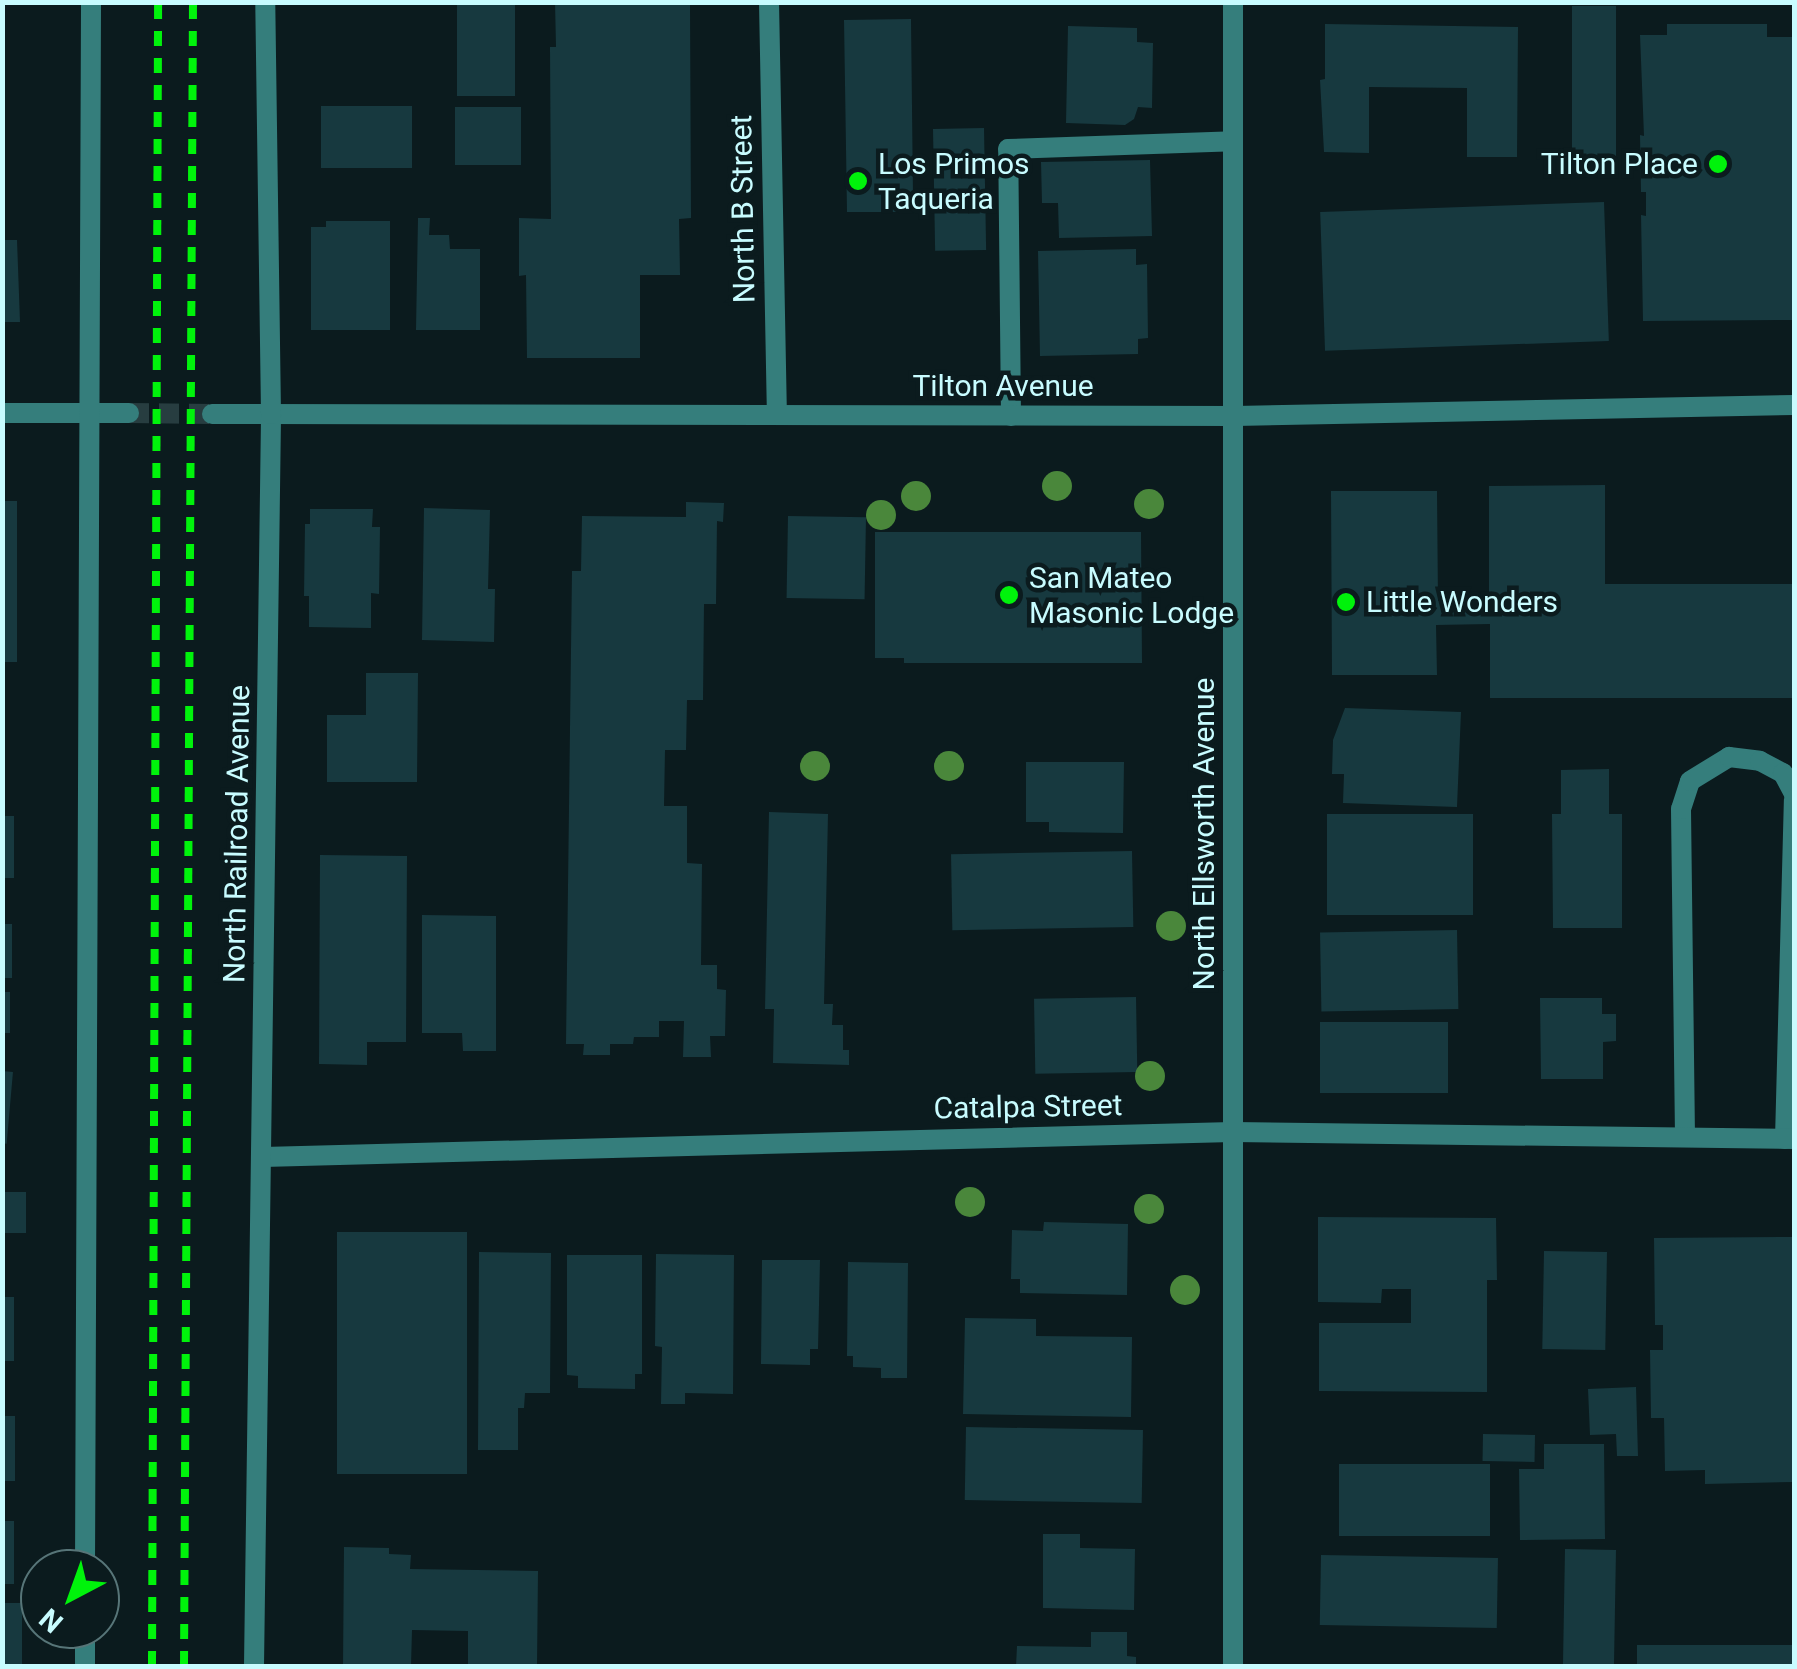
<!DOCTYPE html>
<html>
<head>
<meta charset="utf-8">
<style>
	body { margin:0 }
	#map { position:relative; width:1797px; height:1669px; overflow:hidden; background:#0b1b1e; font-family:Roboto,sans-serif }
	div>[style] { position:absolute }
	.building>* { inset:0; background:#17393f; transform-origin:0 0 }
	.street-tunnel>* { height:20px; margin-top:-10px; transform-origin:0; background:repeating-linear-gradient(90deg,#273d40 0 20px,transparent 0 30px) }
	.lane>* { height:20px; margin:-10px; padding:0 10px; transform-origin:10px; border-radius:10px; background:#357e7c }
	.street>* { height:20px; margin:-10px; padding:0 10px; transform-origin:10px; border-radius:10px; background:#357e7c }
	.rail>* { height:8px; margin-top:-4px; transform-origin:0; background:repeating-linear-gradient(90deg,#00f30b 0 15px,transparent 0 27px) }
	.trees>* { width:30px; height:30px; margin:-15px; border-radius:50%; background:#4a873b }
	.dots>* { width:28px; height:28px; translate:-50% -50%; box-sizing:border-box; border:5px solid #0b1b1e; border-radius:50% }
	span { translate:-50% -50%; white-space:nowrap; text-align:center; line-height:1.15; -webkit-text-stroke:9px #0b1b1e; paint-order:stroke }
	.poi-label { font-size:30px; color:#c8fcff }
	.left { translate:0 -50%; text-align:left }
	.right { translate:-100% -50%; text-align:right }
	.street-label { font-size:30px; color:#c8fcff }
	.frame { position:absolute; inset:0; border:5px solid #c8fcff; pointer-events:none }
	.north { position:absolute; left:20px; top:1549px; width:100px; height:100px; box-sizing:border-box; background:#0b1b1e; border:2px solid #577578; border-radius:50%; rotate:221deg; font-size:28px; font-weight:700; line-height:40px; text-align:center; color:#c8fcff }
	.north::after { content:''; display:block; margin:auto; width:35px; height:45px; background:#00f30b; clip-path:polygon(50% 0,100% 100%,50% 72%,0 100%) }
</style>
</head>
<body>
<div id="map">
	<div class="building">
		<i style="clip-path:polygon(555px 2px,690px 2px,691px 218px,679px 219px,680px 275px,640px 275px,640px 358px,527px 358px,526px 275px,519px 276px,519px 218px,551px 219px,550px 47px,556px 47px)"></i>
		<i style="left:457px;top:5px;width:58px;height:91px"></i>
		<i style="left:1572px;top:6px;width:44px;height:164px"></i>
		<i style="clip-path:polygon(911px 19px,913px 196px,903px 195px,902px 212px,847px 212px,844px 20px)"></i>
		<i style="clip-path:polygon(1325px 24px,1518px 27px,1517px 157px,1467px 157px,1467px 88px,1369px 87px,1369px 153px,1324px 152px,1320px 80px,1325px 79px)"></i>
		<i style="clip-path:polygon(1667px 24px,1767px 24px,1767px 37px,1794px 37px,1794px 320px,1643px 321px,1641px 215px,1646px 216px,1646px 192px,1641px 192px,1640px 135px,1644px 136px,1640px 35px,1667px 35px)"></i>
		<i style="clip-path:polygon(1068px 26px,1137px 28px,1137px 42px,1153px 43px,1152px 108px,1138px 107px,1134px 119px,1125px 125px,1066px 123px)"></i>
		<i style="left:412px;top:106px;width:62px;height:91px;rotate:90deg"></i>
		<i style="left:455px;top:107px;width:66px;height:58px"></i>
		<i style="left:984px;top:128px;width:122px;height:51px;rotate:89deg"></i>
		<i style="clip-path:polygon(1150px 160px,1152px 236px,1059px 238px,1058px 203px,1042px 203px,1041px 162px)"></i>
		<i style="left:1604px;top:202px;width:139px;height:284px;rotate:88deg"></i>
		<i style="clip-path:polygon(418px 218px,430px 218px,429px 235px,449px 235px,450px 249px,480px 249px,480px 330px,416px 330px)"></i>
		<i style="clip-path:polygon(326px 221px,390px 221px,390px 330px,311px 330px,311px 227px,326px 227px)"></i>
		<i style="clip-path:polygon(2px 240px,17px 240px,20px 322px,2px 322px)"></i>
		<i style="clip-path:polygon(1136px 249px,1136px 265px,1147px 264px,1148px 338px,1138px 339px,1138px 354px,1040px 356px,1038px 251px)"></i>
		<i style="clip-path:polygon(1605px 485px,1605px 584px,1794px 584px,1794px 698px,1490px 698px,1490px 624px,1436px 625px,1437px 675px,1332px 675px,1331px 491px,1437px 491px,1438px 601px,1489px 601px,1489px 486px)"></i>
		<i style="left:2px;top:501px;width:15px;height:161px"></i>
		<i style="clip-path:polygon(686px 502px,724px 503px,723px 522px,717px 521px,716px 604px,704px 604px,703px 700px,687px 700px,686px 750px,665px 750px,664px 806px,687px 806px,687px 863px,702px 864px,701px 965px,717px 965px,717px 989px,726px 990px,725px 1036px,710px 1036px,711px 1057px,683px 1057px,684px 1021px,659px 1021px,659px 1037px,634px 1037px,633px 1044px,610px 1044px,610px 1055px,583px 1055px,584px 1044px,566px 1044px,572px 571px,581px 571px,582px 516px,686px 517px)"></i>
		<i style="clip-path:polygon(424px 508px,490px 510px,488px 589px,495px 589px,494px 642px,422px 640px)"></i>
		<i style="clip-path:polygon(310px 509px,373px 509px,372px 527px,380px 527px,379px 594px,371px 593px,371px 628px,309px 627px,309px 596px,304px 596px,305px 524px,310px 524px)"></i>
		<i style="left:788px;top:516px;width:78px;height:82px;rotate:1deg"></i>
		<i style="clip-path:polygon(875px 532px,1141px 532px,1142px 663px,904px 663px,904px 658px,875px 658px)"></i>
		<i style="clip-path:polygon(366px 673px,418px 673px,417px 782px,327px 782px,327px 715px,366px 715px)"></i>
		<i style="clip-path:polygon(1345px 708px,1461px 712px,1457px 807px,1343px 803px,1344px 774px,1332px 774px,1333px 740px)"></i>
		<i style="clip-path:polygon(1026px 762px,1124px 762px,1123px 833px,1049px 832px,1049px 822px,1026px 822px)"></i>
		<i style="clip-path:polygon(1609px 769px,1609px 814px,1622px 814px,1622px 928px,1553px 928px,1552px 814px,1561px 814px,1561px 770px)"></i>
		<i style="clip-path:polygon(769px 812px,828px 814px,824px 1004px,833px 1004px,832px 1025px,843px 1025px,843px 1050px,849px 1050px,849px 1065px,773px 1063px,774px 1009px,765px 1009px)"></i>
		<i style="left:1327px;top:814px;width:146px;height:101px"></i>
		<i style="left:2px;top:816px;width:12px;height:62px"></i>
		<i style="left:1132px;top:851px;width:76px;height:181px;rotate:89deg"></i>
		<i style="clip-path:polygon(320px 855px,407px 856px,406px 1042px,367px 1042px,367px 1065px,319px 1064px)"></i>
		<i style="clip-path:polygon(422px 915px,496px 916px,496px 1051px,463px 1051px,462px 1033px,422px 1033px)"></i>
		<i style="left:2px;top:924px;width:10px;height:54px"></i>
		<i style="left:1457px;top:930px;width:79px;height:137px;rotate:89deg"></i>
		<i style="left:2px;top:992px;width:8px;height:41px"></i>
		<i style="left:1136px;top:997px;width:75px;height:102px;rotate:89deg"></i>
		<i style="clip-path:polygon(1540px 998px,1602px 998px,1602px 1014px,1616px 1014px,1616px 1041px,1603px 1042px,1603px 1079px,1541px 1079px)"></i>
		<i style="left:1320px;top:1022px;width:128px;height:71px"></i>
		<i style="left:2px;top:1071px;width:11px;height:72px;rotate:5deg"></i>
		<i style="left:26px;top:1192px;width:41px;height:24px;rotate:90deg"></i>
		<i style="clip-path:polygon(1318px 1217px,1496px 1218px,1497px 1280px,1487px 1280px,1487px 1392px,1319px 1391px,1319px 1323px,1411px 1323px,1411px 1289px,1382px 1289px,1381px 1303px,1318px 1302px)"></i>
		<i style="clip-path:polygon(1044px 1222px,1128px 1224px,1127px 1295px,1020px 1293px,1020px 1279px,1011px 1279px,1012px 1230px,1043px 1231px)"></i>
		<i style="left:337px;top:1232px;width:130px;height:242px"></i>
		<i style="clip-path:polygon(1794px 1237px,1794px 1482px,1705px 1484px,1705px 1470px,1665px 1471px,1664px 1418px,1651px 1418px,1650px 1350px,1663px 1350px,1663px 1325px,1655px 1325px,1654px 1238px)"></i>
		<i style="left:1544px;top:1251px;width:63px;height:98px;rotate:1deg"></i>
		<i style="clip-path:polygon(479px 1252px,551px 1253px,550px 1393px,525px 1393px,524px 1408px,518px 1408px,518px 1450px,478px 1450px)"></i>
		<i style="clip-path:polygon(656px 1254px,734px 1255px,733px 1394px,685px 1393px,685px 1404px,661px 1404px,662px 1347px,655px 1346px)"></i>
		<i style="clip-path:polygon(567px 1255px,642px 1255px,642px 1374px,635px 1374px,635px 1389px,578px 1388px,578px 1376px,567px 1375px)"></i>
		<i style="clip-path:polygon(762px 1260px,820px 1260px,818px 1349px,810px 1349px,810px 1365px,761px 1364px)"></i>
		<i style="clip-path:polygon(848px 1262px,908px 1263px,907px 1378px,881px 1378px,881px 1368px,853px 1367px,853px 1356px,847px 1356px)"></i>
		<i style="left:2px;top:1297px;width:12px;height:64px"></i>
		<i style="clip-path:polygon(965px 1318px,1036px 1319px,1036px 1336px,1132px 1337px,1131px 1417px,963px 1414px)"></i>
		<i style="clip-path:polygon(1636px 1387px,1638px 1456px,1617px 1456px,1616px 1434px,1590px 1435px,1588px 1389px)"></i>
		<i style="left:2px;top:1416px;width:13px;height:65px"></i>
		<i style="left:966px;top:1427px;width:177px;height:73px;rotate:1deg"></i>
		<i style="left:1483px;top:1434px;width:52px;height:27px;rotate:1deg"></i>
		<i style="clip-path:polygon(1544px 1444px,1604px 1444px,1605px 1539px,1520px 1540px,1519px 1469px,1544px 1469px)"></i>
		<i style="left:1339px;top:1464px;width:151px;height:72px"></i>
		<i style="left:2px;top:1521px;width:12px;height:63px"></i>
		<i style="clip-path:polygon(1043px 1534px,1080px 1534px,1080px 1548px,1135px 1549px,1134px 1610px,1043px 1608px)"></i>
		<i style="clip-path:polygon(344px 1547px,389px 1548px,389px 1554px,411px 1555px,410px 1569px,538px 1571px,537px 1666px,468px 1666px,468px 1631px,412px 1630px,411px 1666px,343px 1666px)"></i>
		<i style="left:1565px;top:1549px;width:51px;height:117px;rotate:1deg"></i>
		<i style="left:1321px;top:1555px;width:177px;height:70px;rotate:1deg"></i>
		<i style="left:2px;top:1603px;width:20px;height:63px"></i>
		<i style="clip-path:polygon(1091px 1632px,1127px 1632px,1127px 1656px,1136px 1657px,1136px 1666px,1016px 1666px,1017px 1646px,1091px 1647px)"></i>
		<i style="left:1637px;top:1645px;width:157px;height:21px"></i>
	</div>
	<div class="street-tunnel">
		<i style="left:129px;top:413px;width:83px;rotate:0.7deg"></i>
	</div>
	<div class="lane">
		<i style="left:1011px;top:416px;width:267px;rotate:-90.6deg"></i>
		<i style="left:1008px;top:149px;width:225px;rotate:-2deg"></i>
		<i style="left:1685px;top:1137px;width:328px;rotate:-90.7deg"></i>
		<i style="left:1681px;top:809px;width:29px;rotate:-72deg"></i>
		<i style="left:1690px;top:781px;width:46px;rotate:-31.6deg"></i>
		<i style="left:1729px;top:757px;width:31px;rotate:7deg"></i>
		<i style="left:1760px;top:761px;width:26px;rotate:28deg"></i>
		<i style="left:1783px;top:773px;width:24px;rotate:62deg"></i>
		<i style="left:1785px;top:1139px;width:339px;rotate:-88.5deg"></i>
	</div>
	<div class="street">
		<i style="left:769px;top:2px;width:412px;rotate:88.9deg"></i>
		<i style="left:2px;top:413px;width:127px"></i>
		<i style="left:212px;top:414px;width:1023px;rotate:0.11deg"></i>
		<i style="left:1235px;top:416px;width:559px;rotate:-1.13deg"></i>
		<i style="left:263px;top:1157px;width:970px;rotate:-1.48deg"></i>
		<i style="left:1233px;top:1132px;width:561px;rotate:0.71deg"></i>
		<i style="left:85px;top:1569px;width:1567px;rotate:-89.78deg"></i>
		<i style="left:85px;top:1666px;width:37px;rotate:-90deg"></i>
		<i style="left:254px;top:1666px;width:1252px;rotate:-89.22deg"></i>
		<i style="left:271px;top:414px;width:412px;rotate:-90.8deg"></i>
		<i style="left:1233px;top:1666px;width:1664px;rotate:-90deg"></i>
	</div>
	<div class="rail">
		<i style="left:152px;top:1666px;width:1664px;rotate:-89.79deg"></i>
		<i style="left:184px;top:1666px;width:1664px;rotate:-89.69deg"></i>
	</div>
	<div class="trees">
		<i style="left:1057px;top:486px"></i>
		<i style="left:916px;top:496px"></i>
		<i style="left:1149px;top:504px"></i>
		<i style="left:881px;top:515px"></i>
		<i style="left:815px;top:766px"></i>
		<i style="left:949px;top:766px"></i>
		<i style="left:1171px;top:926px"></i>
		<i style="left:1150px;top:1076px"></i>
		<i style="left:970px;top:1202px"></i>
		<i style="left:1149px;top:1209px"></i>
		<i style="left:1185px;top:1290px"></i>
	</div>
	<div class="dots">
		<i style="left:1718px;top:164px;background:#00f30b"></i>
		<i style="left:858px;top:181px;background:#00f30b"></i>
		<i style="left:1009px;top:595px;background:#00f30b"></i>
		<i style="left:1346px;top:602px;background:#00f30b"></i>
	</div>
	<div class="poi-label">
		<span class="left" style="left:878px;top:181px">Los Primos<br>Taqueria</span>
		<span class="right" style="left:1698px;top:164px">Tilton Place</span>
		<span class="left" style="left:1029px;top:595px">San Mateo<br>Masonic Lodge</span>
		<span class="left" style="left:1366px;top:602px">Little Wonders</span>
	</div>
	<div class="street-label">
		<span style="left:743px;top:209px;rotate:-91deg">North B Street</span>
		<span style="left:1003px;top:386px">Tilton Avenue</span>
		<span style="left:237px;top:834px;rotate:-89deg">North Railroad Avenue</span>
		<span style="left:1204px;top:834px;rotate:-90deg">North Ellsworth Avenue</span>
		<span style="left:1028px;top:1107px;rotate:-1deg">Catalpa Street</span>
	</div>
	<div class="frame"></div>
	<div class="north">N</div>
</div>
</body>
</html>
